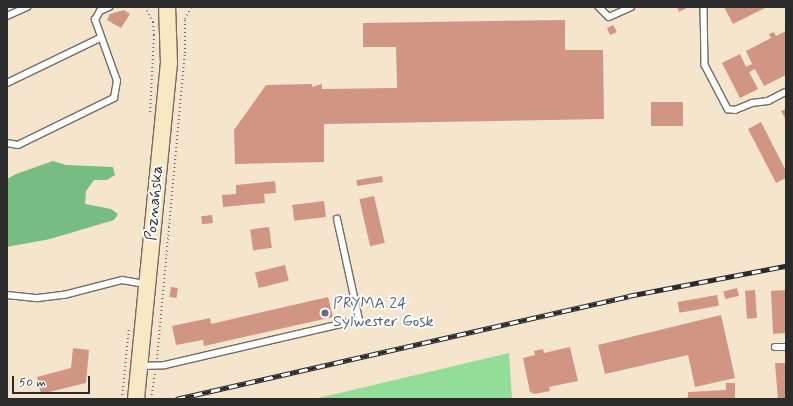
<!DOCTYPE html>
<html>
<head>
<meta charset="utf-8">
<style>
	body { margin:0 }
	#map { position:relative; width:793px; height:406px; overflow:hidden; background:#f5e5cd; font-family:Mynerve,sans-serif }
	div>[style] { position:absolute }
	.green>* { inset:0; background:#94dd99 }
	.forest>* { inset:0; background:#77bc81 }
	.building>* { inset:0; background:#d19584; transform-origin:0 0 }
	.path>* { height:2px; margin-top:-1px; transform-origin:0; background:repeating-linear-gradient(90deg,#726c64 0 1px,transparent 0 4px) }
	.roads { filter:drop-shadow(1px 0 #726c64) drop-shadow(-1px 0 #726c64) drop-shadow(0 1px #726c64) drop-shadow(0 -1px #726c64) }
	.service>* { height:5.5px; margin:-2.75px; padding:0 2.75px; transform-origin:2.75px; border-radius:2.75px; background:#fff }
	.secondary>* { height:16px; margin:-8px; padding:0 8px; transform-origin:8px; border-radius:8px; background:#f8e8c3 }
	.rail>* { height:4.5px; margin-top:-2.25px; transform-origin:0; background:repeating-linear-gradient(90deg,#fff 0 9px,#2b2b2b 0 18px); box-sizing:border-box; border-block:1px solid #2b2b2b }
	.dots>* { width:11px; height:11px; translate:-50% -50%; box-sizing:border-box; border:2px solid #fff; border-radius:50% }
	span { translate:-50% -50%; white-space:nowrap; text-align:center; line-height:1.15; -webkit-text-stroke:4px #fff; paint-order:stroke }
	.street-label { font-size:16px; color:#2b2b2b }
	.service-label { font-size:16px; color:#4e5e75 }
	.left { translate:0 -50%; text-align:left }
	.frame { position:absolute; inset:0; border:8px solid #2b2b2b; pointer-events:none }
	.scale { position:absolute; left:12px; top:376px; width:78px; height:18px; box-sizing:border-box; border:2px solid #2b2b2b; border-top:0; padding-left:5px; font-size:12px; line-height:14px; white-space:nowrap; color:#2b2b2b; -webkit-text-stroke:3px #fff; paint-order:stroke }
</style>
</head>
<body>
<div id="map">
	<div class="green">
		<i style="clip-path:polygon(509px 353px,512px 399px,314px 399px)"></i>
	</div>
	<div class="forest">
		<i style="clip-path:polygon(53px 161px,66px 165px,113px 167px,115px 175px,107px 180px,94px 180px,86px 191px,85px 204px,111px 209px,118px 214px,114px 220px,50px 239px,7px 247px,7px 179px,16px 174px)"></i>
	</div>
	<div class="building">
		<i style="clip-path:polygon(677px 7px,689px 7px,679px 12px)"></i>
		<i style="clip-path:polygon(724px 7px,767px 7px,733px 24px)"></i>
		<i style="clip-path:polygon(124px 10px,130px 14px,121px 28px,107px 20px,110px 14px)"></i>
		<i style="clip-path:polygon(565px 20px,565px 50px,603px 50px,604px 119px,324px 124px,324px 162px,235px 164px,234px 130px,266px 85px,312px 84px,312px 87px,322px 84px,322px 89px,397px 88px,396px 47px,363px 47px,363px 23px)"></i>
		<i style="clip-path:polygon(613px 25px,617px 32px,610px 35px,607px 28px)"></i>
		<i style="clip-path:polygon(786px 31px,786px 75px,764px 86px,755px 69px,749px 72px,758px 89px,740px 98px,722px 63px,740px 54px,746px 67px,752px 64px,746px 51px,771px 38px,769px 34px,774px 32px,776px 36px)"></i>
		<i style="left:651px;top:102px;width:32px;height:24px"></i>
		<i style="clip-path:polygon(786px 109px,786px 120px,781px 111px)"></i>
		<i style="clip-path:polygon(761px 122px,786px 171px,786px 178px,776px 183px,748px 129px)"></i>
		<i style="left:382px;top:176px;width:6px;height:26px;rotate:81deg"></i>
		<i style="clip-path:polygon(275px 181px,276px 193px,264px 194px,265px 203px,223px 207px,222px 195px,236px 194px,236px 185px)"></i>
		<i style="left:374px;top:196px;width:48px;height:15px;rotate:77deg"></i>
		<i style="left:324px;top:201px;width:16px;height:32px;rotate:83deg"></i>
		<i style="left:212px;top:215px;width:8px;height:11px;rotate:83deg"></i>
		<i style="left:269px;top:227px;width:21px;height:19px;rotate:82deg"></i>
		<i style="left:285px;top:265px;width:16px;height:31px;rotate:76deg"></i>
		<i style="left:171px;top:287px;width:7px;height:10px;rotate:8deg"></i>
		<i style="left:737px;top:288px;width:8px;height:14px;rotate:76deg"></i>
		<i style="left:755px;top:290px;width:28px;height:10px;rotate:86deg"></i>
		<i style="clip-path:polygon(786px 290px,786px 333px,773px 334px,771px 291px)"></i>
		<i style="left:717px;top:295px;width:11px;height:40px;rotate:80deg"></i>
		<i style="clip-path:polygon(328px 297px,333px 317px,204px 346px,203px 340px,176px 345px,172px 326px,210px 318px,211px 324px)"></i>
		<i style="clip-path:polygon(721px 315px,735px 378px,695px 387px,688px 355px,605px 374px,598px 345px)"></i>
		<i style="clip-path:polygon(570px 347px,578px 381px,549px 387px,550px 391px,534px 394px,530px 392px,523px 358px,535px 355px,534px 351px,543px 349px,544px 353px)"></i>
		<i style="clip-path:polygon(73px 348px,89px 350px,86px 383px,41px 394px,37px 377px,71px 368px)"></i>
		<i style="clip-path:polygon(775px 363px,786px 363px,786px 399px,778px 399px)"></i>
		<i style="clip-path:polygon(726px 383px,735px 383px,735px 399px,684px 399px,688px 397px,688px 392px,726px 390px)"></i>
	</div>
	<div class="path">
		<i style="left:145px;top:7px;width:17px;rotate:62deg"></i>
		<i style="left:153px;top:22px;width:13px;rotate:86deg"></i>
		<i style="left:154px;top:35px;width:78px;rotate:92.9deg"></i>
		<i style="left:157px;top:359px;width:307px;rotate:-84.8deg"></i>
		<i style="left:185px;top:53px;width:34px;rotate:-90deg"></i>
		<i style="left:185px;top:19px;width:13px;rotate:-63deg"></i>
		<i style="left:122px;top:399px;width:72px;rotate:-84.4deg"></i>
		<i style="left:151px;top:399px;width:26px;rotate:-81deg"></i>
	</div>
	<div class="roads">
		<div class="service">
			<i style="left:599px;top:7px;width:14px;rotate:45deg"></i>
			<i style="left:609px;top:17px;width:24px;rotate:-24deg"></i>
			<i style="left:704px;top:7px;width:58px;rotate:89deg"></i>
			<i style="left:705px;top:65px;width:50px;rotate:62.4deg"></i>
			<i style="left:728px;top:109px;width:7px;rotate:8deg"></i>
			<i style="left:735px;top:110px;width:18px;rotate:-22deg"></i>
			<i style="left:752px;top:103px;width:16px;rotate:-7deg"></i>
			<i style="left:768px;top:101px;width:20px;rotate:-27deg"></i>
			<i style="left:7px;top:16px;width:22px;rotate:-24deg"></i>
			<i style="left:7px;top:83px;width:103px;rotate:-25.8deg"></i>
			<i style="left:7px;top:143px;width:11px;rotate:10deg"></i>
			<i style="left:18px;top:145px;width:107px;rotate:-26.1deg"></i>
			<i style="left:114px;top:98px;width:17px;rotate:-80deg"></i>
			<i style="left:117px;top:81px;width:65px;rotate:-109.8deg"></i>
			<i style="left:95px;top:20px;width:10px;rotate:-61deg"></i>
			<i style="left:100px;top:11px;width:10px;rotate:-24deg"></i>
			<i style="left:7px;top:295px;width:31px;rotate:6deg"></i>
			<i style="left:38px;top:298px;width:26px;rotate:-7deg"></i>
			<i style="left:64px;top:295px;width:60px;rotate:-14.5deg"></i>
			<i style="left:122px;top:280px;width:23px;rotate:10deg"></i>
			<i style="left:775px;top:347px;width:11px"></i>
			<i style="left:141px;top:366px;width:24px;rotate:-2deg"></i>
			<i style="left:165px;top:365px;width:199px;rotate:-13.1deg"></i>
			<i style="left:359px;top:320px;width:103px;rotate:-102.3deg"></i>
		</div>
		<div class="secondary">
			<i style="left:136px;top:399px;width:338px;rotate:-84.4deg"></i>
			<i style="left:169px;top:63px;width:56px;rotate:-92deg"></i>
		</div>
	</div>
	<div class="rail">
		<i style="left:176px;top:399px;width:464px;rotate:-12.8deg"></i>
		<i style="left:628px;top:296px;width:161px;rotate:-10.8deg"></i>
	</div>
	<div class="dots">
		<i style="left:325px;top:313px;background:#5c6f8a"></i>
	</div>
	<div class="street-label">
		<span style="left:155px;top:203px;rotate:-85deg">Poznańska</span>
	</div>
	<div class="service-label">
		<span class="left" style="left:333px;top:313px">PRYMA 24<br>Sylwester Gosk</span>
	</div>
	<div class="frame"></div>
	<div class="scale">50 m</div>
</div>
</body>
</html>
